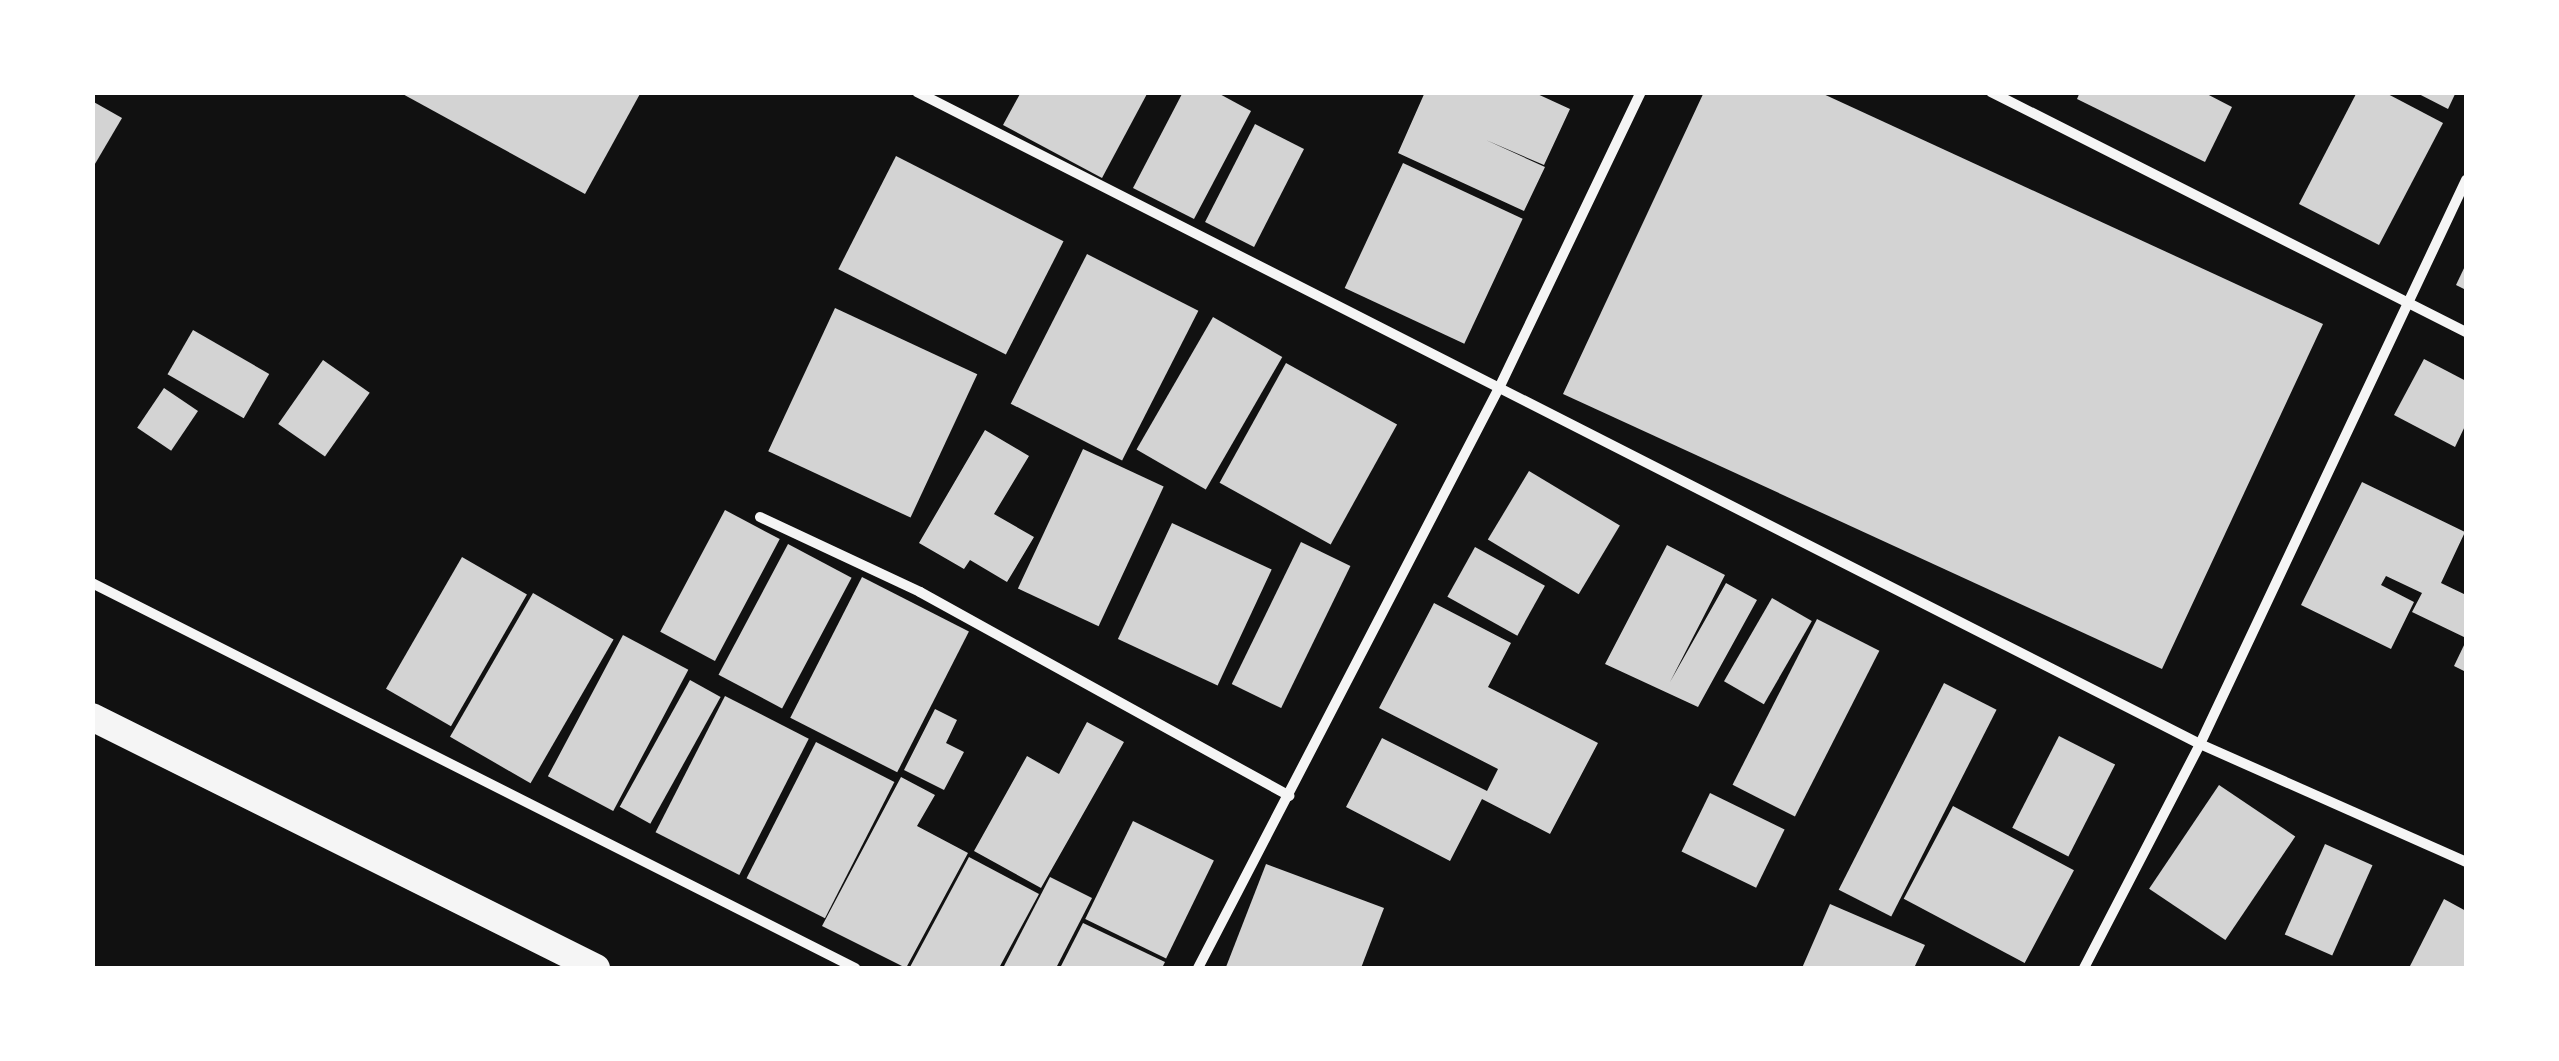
<!DOCTYPE html>
<html>
<head>
<meta charset="utf-8">
<style>
	body { margin:0 }
	#map { position:relative; width:2559px; height:1061px; overflow:hidden; background:#111; font-family:"Alegreya Sans",sans-serif }
	div>[style] { position:absolute }
	.building>* { inset:0; background:#d3d3d3; transform-origin:0 0 }
	.minor>* { height:10px; margin:-5px; padding:0 5px; transform-origin:5px; border-radius:5px; background:#f5f5f5 }
	.trunk>* { height:28px; margin:-14px; padding:0 14px; transform-origin:14px; border-radius:14px; background:#f5f5f5 }
	span { translate:-50% -50%; white-space:nowrap; text-align:center; line-height:1.15; -webkit-text-stroke:10px #fff; paint-order:stroke }
	.frame { position:absolute; inset:0; border:95px solid #fff; pointer-events:none }
</style>
</head>
<body>
<div id="map">
	<div class="building">
		<i style="clip-path:polygon(399px 92px,641px 92px,585px 194px)"></i>
		<i style="clip-path:polygon(1021px 92px,1148px 92px,1102px 178px,1003px 125px)"></i>
		<i style="clip-path:polygon(1183px 92px,1216px 92px,1251px 111px,1194px 219px,1133px 188px)"></i>
		<i style="clip-path:polygon(1425px 92px,1533px 92px,1570px 109px,1544px 165px,1486px 140px,1545px 167px,1524px 211px,1398px 153px)"></i>
		<i style="clip-path:polygon(1704px 92px,1819px 92px,2323px 324px,2162px 669px,1563px 394px)"></i>
		<i style="clip-path:polygon(2080px 92px,2203px 92px,2232px 107px,2205px 162px,2077px 99px)"></i>
		<i style="clip-path:polygon(2357px 92px,2384px 92px,2443px 123px,2379px 245px,2299px 204px)"></i>
		<i style="clip-path:polygon(2415px 92px,2456px 92px,2448px 109px)"></i>
		<i style="clip-path:polygon(92px 101px,122px 118px,92px 169px)"></i>
		<i style="left:1255px;top:124px;width:55px;height:110px;rotate:27deg"></i>
		<i style="left:896px;top:156px;width:188px;height:127px;rotate:27deg"></i>
		<i style="left:1403px;top:163px;width:132px;height:138px;rotate:25deg"></i>
		<i style="left:1087px;top:254px;width:125px;height:168px;rotate:27deg"></i>
		<i style="clip-path:polygon(2466px 264px,2466px 290px,2456px 285px)"></i>
		<i style="left:835px;top:308px;width:157px;height:158px;rotate:25deg"></i>
		<i style="left:1213px;top:317px;width:80px;height:153px;rotate:30deg"></i>
		<i style="left:193px;top:330px;width:88px;height:51px;rotate:30deg"></i>
		<i style="clip-path:polygon(2424px 359px,2466px 381px,2466px 424px,2455px 447px,2394px 415px)"></i>
		<i style="left:323px;top:360px;width:57px;height:78px;rotate:35deg"></i>
		<i style="left:1286px;top:363px;width:127px;height:137px;rotate:29deg"></i>
		<i style="left:164px;top:388px;width:41px;height:48px;rotate:34deg"></i>
		<i style="clip-path:polygon(985px 430px,1029px 456px,994px 514px,1034px 537px,1007px 582px,970px 560px,964px 569px,919px 543px)"></i>
		<i style="left:1083px;top:449px;width:89px;height:154px;rotate:25deg"></i>
		<i style="left:1529px;top:471px;width:106px;height:80px;rotate:31deg"></i>
		<i style="clip-path:polygon(2362px 482px,2465px 532px,2441px 583px,2466px 595px,2466px 638px,2412px 612px,2422px 593px,2386px 576px,2381px 585px,2414px 602px,2391px 649px,2301px 605px)"></i>
		<i style="left:725px;top:510px;width:62px;height:138px;rotate:28deg"></i>
		<i style="left:1172px;top:523px;width:110px;height:128px;rotate:25deg"></i>
		<i style="left:1301px;top:542px;width:55px;height:158px;rotate:26deg"></i>
		<i style="left:788px;top:544px;width:72px;height:148px;rotate:28deg"></i>
		<i style="clip-path:polygon(1667px 545px,1725px 575px,1670px 682px,1726px 583px,1757px 600px,1698px 707px,1605px 664px)"></i>
		<i style="left:1475px;top:547px;width:80px;height:57px;rotate:29deg"></i>
		<i style="left:462px;top:557px;width:75px;height:152px;rotate:30deg"></i>
		<i style="left:862px;top:577px;width:120px;height:158px;rotate:27deg"></i>
		<i style="left:533px;top:593px;width:93px;height:166px;rotate:30deg"></i>
		<i style="left:1772px;top:598px;width:46px;height:96px;rotate:30deg"></i>
		<i style="clip-path:polygon(1434px 603px,1511px 643px,1488px 687px,1598px 743px,1550px 834px,1482px 799px,1450px 861px,1346px 807px,1382px 738px,1487px 791px,1498px 769px,1379px 708px)"></i>
		<i style="left:1817px;top:619px;width:70px;height:186px;rotate:27deg"></i>
		<i style="left:623px;top:635px;width:74px;height:160px;rotate:28deg"></i>
		<i style="clip-path:polygon(2466px 641px,2466px 672px,2454px 666px)"></i>
		<i style="left:690px;top:680px;width:35px;height:145px;rotate:29deg"></i>
		<i style="left:1944px;top:683px;width:59px;height:232px;rotate:27deg"></i>
		<i style="left:725px;top:696px;width:94px;height:153px;rotate:27deg"></i>
		<i style="clip-path:polygon(935px 709px,957px 720px,946px 743px,964px 752px,944px 790px,904px 770px)"></i>
		<i style="clip-path:polygon(1087px 722px,1124px 742px,1041px 888px,974px 851px,1027px 756px,1059px 774px)"></i>
		<i style="left:2059px;top:736px;width:63px;height:103px;rotate:27deg"></i>
		<i style="left:816px;top:742px;width:88px;height:153px;rotate:27deg"></i>
		<i style="clip-path:polygon(901px 777px,935px 795px,917px 826px,968px 853px,906px 968px,822px 926px)"></i>
		<i style="left:2219px;top:785px;width:92px;height:125px;rotate:34deg"></i>
		<i style="left:1710px;top:793px;width:83px;height:65px;rotate:26deg"></i>
		<i style="left:1953px;top:806px;width:137px;height:105px;rotate:28deg"></i>
		<i style="left:1133px;top:821px;width:90px;height:109px;rotate:26deg"></i>
		<i style="left:2325px;top:844px;width:52px;height:99px;rotate:24deg"></i>
		<i style="clip-path:polygon(969px 857px,1039px 894px,999px 968px,910px 967px)"></i>
		<i style="clip-path:polygon(1266px 864px,1384px 908px,1361px 968px,1226px 967px)"></i>
		<i style="clip-path:polygon(1050px 877px,1092px 898px,1056px 968px,1003px 968px)"></i>
		<i style="clip-path:polygon(2444px 899px,2466px 911px,2466px 968px,2409px 968px)"></i>
		<i style="clip-path:polygon(1830px 904px,1925px 945px,1914px 968px,1802px 968px)"></i>
		<i style="clip-path:polygon(1083px 923px,1165px 962px,1162px 968px,1060px 968px)"></i>
	</div>
	<div class="minor">
		<i style="left:917px;top:92px;width:1439px;rotate:26.94deg"></i>
		<i style="left:2200px;top:744px;width:291px;rotate:23.9deg"></i>
		<i style="left:1991px;top:92px;width:532px;rotate:26.81deg"></i>
		<i style="left:760px;top:517px;width:177px;rotate:25.1deg"></i>
		<i style="left:920px;top:592px;width:422px;rotate:28.9deg"></i>
		<i style="left:92px;top:583px;width:855px;rotate:26.77deg"></i>
		<i style="left:1198px;top:968px;width:656px;rotate:-62.58deg"></i>
		<i style="left:1500px;top:386px;width:326px;rotate:-64.4deg"></i>
		<i style="left:2084px;top:968px;width:252px;rotate:-62.6deg"></i>
		<i style="left:2200px;top:744px;width:624px;rotate:-64.75deg"></i>
	</div>
	<div class="trunk">
		<i style="left:92px;top:717px;width:563px;rotate:26.47deg"></i>
	</div>
	<div class="frame"></div>
</div>
</body>
</html>
